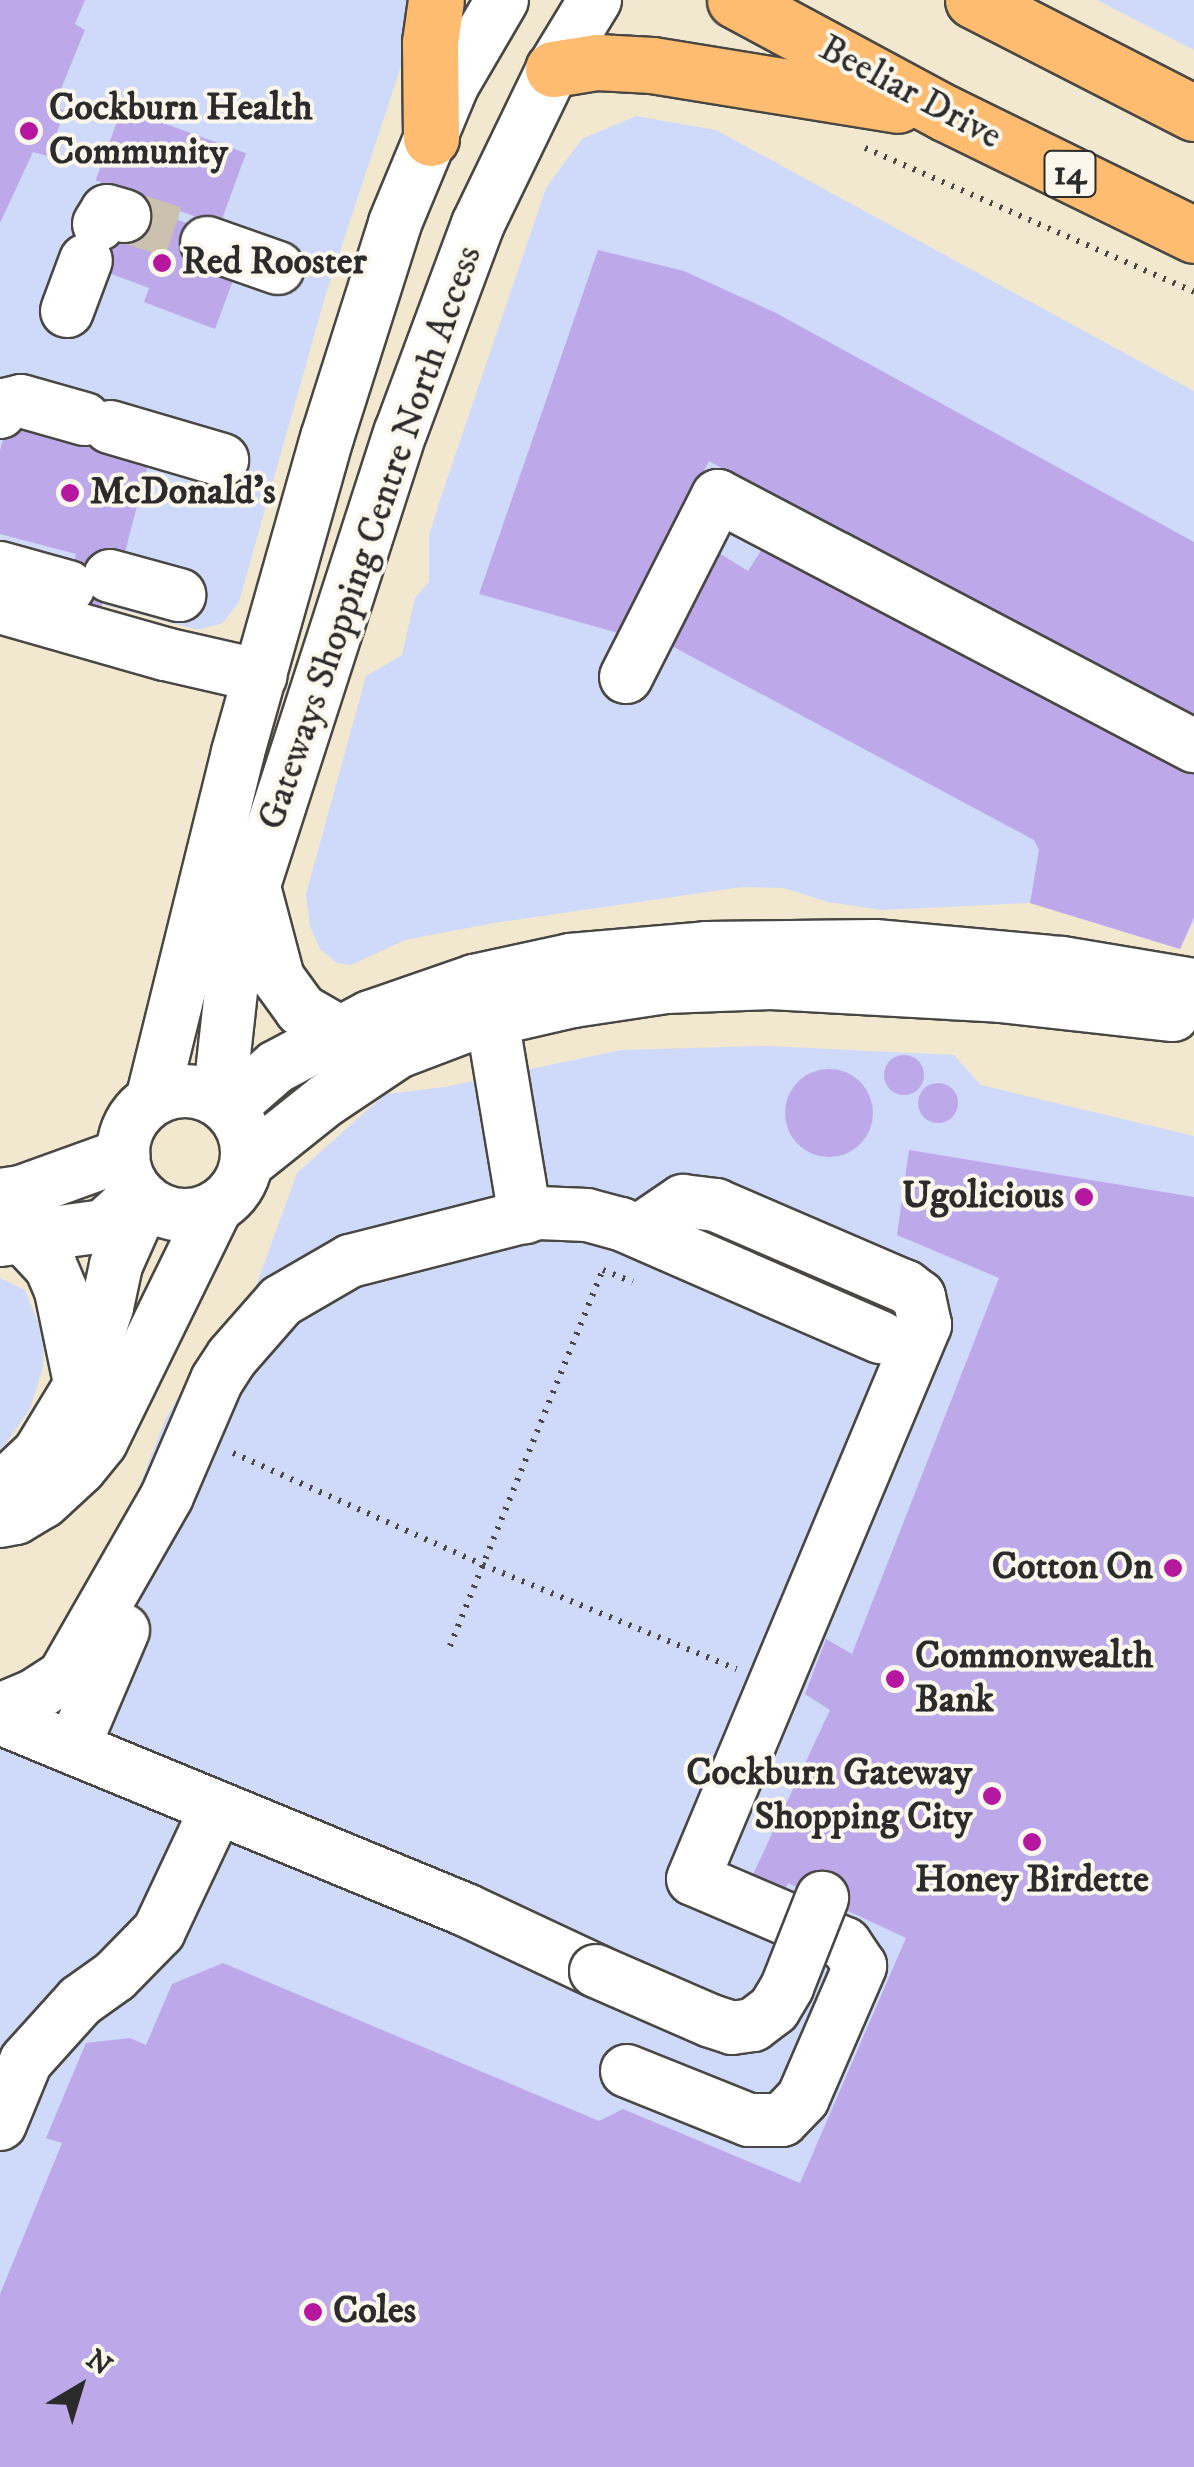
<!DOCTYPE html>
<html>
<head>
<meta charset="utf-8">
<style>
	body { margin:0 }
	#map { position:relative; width:1194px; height:2467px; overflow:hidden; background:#f2e8cf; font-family:"IM FELL DW Pica",serif }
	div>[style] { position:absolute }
	.built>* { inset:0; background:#cfdafa }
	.building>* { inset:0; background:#bda8e9; transform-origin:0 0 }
	.round { border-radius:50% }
	.minor-tunnel>* { height:52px; margin-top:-26px; transform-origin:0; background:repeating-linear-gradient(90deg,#cac2ae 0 52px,transparent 0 78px) }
	.path>* { height:6px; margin-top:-3px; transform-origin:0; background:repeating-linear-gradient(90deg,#494744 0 2.5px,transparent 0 10.5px) }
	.roads { filter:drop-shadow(2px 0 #494744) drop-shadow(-2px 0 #494744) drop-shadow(0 2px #494744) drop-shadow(0 -2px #494744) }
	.minor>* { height:52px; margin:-26px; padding:0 26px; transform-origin:26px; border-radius:26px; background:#fff }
	.minor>.ring { margin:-26px; padding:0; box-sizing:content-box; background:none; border:52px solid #fff; border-radius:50% }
	.highway>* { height:55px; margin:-27.5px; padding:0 27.5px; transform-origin:27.5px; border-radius:27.5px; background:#febc70 }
	.bridges { filter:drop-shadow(2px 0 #494744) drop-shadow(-2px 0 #494744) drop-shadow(0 2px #494744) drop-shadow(0 -2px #494744) }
	.minor-bridge>* { height:52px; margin:-26px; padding:0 26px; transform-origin:26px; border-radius:26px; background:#fff }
	.dots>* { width:28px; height:28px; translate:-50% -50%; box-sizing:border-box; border:5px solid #fbf7ec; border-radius:50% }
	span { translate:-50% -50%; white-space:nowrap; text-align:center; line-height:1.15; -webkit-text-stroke:8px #fbf7ec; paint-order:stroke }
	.shield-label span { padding:2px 8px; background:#fbf7ec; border:2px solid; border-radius:8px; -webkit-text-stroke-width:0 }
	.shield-label { font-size:35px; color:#2b2b2b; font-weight:700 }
	.street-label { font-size:38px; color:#2b2b2b }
	.poi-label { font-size:38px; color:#2b2b2b; font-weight:700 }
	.left { translate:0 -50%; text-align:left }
	.right { translate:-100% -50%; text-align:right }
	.north { position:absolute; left:30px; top:2337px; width:100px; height:100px; -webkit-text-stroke:8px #fbf7ec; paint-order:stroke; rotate:38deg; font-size:28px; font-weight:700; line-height:40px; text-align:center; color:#2b2b2b }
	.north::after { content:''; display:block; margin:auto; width:35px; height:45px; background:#2b2b2b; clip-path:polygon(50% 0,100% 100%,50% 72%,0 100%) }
</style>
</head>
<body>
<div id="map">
	<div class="built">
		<i style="clip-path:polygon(0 0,416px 0,411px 36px,325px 297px,239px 602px,223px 623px,198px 630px,0 577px)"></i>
		<i style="clip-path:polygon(1097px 0,1194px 0,1194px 50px)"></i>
		<i style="clip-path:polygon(636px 116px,716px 130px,1194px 391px,1194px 921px,1180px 949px,1030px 903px,882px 910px,828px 902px,784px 888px,742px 887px,494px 923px,405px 940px,351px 965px,337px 963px,320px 949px,310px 926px,306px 894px,366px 676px,402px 655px,415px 598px,429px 582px,429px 536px,441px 497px,546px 188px,582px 139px)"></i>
		<i style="clip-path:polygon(768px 1046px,954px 1055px,981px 1085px,1194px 1136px,1194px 2467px,0 2467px,0 1694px,53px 1668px,97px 1595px,165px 1420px,188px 1380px,248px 1308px,297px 1173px,385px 1094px,445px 1087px,621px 1050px)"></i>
		<i style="clip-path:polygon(0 1278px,25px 1290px,44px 1338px,43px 1367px,30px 1409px,0 1452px)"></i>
	</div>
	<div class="building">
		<i style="clip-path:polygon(0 0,85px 0,75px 24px,85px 30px,54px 106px,65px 111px,48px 156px,33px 152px,0 223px)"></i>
		<i style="left:122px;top:108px;width:132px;height:77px;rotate:20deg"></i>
		<i style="clip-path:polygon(129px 202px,211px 232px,238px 267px,215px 329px,144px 302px,149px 288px,106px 272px,84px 218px)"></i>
		<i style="clip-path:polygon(598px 250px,684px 271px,776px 313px,1194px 542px,1194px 728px,709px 461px,622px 634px,479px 594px)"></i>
		<i style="clip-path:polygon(11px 412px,151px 453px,121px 567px,113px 565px,100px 612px,64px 602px,76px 554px,0 534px,0 450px)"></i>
		<i style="clip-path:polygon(767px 541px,1194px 770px,1194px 917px,1180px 949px,1030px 903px,1039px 850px,1034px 840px,668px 644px,716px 551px,748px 571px)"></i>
		<i class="round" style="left:884px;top:1055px;width:40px;height:40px"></i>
		<i class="round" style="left:785px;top:1069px;width:88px;height:88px"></i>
		<i class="round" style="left:918px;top:1083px;width:40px;height:40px"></i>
		<i style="clip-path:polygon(909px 1150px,1194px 1197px,1194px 2467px,0 2467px,0 2294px,62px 2143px,46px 2138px,86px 2043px,130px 2038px,146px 2045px,172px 1984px,223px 1963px,599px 2121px,623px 2109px,800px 2183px,906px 1938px,788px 1883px,783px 1895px,750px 1881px,830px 1710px,805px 1694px,826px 1639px,852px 1654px,999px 1278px,897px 1235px)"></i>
	</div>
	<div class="minor-tunnel">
		<i style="left:124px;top:216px;width:87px;rotate:18deg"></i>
	</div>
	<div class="path">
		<i style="left:865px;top:148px;width:359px;rotate:23.6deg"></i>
		<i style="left:233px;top:1453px;width:274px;rotate:24.1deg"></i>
		<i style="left:483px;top:1565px;width:274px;rotate:22.3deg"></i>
		<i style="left:450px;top:1646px;width:406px;rotate:-67.9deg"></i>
		<i style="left:603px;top:1270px;width:32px;rotate:22deg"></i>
	</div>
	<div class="roads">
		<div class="minor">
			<i style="left:99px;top:224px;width:15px;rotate:-58deg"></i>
			<i style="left:107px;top:211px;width:18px;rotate:16deg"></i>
			<i style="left:207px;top:243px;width:75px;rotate:19.4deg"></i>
			<i style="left:67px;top:311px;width:54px;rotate:-69.6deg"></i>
			<i style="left:0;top:412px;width:9px;rotate:-54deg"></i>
			<i style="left:5px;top:405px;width:16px;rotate:-14deg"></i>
			<i style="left:21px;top:401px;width:66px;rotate:15.9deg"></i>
			<i style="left:110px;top:427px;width:117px;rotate:16.4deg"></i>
			<i style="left:0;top:568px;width:71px;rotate:15.6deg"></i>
			<i style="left:110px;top:576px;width:72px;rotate:15.4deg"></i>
			<i style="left:0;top:607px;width:172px;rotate:15.9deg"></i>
			<i style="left:165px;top:654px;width:98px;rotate:12.9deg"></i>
			<i style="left:626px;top:677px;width:203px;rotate:-63.1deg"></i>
			<i style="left:718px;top:496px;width:538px;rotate:27.71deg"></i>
			<i style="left:255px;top:891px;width:90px;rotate:75.2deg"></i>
			<i style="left:278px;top:978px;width:39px;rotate:54deg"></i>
			<i style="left:301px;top:1010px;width:46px;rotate:29.9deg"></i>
			<i style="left:492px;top:1019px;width:201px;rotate:80.5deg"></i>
			<i class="ring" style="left:123px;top:1091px;width:72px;height:72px"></i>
			<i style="left:152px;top:1100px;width:358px;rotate:-76.1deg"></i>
			<i style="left:238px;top:752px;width:326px;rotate:-74.2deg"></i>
			<i style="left:327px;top:438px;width:225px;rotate:-72.4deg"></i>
			<i style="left:395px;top:223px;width:151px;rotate:-67.4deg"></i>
			<i style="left:453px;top:84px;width:97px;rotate:-59.7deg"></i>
			<i style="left:219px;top:1100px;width:127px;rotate:-83.7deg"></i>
			<i style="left:233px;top:974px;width:91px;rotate:-76.7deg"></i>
			<i style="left:254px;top:885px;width:477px;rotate:-72.1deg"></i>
			<i style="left:401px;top:431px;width:221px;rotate:-69.6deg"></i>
			<i style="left:478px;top:224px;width:172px;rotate:-64.2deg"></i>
			<i style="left:553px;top:69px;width:81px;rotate:-58.7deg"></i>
			<i style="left:229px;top:1108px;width:62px;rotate:-41.1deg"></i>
			<i style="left:276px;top:1067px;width:106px;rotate:-28deg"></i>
			<i style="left:370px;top:1017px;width:110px;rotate:-19.1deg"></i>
			<i style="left:474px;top:981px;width:98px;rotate:-12.3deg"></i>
			<i style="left:570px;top:960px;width:137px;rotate:-5deg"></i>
			<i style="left:706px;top:948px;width:169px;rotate:-0.7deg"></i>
			<i style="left:875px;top:946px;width:188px;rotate:5.2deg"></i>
			<i style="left:1062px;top:963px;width:134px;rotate:9.5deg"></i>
			<i style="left:247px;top:1163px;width:101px;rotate:-38.6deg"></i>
			<i style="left:326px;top:1100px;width:87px;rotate:-33.7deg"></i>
			<i style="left:398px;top:1052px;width:76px;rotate:-20.8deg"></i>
			<i style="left:469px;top:1025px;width:107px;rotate:-13deg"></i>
			<i style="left:573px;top:1001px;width:94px;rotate:-8.6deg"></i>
			<i style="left:666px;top:987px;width:105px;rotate:-2.2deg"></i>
			<i style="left:771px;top:983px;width:229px;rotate:3.2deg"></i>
			<i style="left:1000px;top:996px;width:174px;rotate:6.3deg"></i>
			<i style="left:0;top:1195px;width:21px;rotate:-8deg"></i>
			<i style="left:21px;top:1192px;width:109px;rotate:-19.9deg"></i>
			<i style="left:25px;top:1239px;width:38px;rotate:47deg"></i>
			<i style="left:51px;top:1267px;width:26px;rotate:67deg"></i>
			<i style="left:61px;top:1291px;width:94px;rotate:78.3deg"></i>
			<i style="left:0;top:1240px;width:105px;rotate:-7.7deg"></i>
			<i style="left:104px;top:1226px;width:47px;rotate:-42.4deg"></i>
			<i style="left:0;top:1490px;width:54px;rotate:-43.5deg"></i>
			<i style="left:39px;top:1453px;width:81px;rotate:-58.7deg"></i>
			<i style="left:81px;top:1384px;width:81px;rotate:-71.3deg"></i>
			<i style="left:107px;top:1307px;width:43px;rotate:-77.9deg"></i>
			<i style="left:116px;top:1265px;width:71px;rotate:-66deg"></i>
			<i style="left:0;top:1521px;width:16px;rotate:-11deg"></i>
			<i style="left:16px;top:1518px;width:31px;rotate:-31deg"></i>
			<i style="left:43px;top:1502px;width:50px;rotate:-42.6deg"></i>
			<i style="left:80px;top:1468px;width:33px;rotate:-51deg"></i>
			<i style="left:101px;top:1442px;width:262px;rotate:-63.9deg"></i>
			<i style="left:0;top:1710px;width:38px;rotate:-23deg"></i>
			<i style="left:35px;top:1695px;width:35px;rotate:-33deg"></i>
			<i style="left:64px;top:1676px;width:207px;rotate:-60.2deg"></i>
			<i style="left:167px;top:1496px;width:126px;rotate:-66.7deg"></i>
			<i style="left:217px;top:1380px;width:27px;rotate:-57deg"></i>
			<i style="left:232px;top:1357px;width:74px;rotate:-48.8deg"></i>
			<i style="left:281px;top:1301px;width:80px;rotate:-30.1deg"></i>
			<i style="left:350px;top:1261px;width:195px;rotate:-14.3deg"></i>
			<i style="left:539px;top:1213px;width:48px;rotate:2.4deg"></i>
			<i style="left:587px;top:1215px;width:35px;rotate:15deg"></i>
			<i style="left:621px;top:1224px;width:283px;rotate:23.6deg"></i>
			<i style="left:0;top:1718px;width:504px;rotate:22.39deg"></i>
			<i style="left:466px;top:1910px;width:144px;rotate:25.1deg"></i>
			<i style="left:73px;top:1748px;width:128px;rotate:-67deg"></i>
			<i style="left:627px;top:2071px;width:131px;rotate:21.9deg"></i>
			<i style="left:749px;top:2120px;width:33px"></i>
			<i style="left:782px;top:2120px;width:30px;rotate:-46deg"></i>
			<i style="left:803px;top:2098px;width:144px;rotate:-66.6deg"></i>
			<i style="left:860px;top:1966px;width:27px;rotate:-124deg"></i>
			<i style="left:845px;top:1944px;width:165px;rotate:-156.8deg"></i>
			<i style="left:693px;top:1879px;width:601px;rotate:-67.28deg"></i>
			<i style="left:925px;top:1325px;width:29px;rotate:-102deg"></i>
			<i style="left:919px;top:1297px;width:16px;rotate:-142deg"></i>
			<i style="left:906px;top:1287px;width:207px;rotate:-156.7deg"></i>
			<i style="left:716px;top:1205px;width:33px;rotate:-173deg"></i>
			<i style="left:683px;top:1201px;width:53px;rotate:145.7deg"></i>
			<i style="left:0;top:2124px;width:68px;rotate:-67.6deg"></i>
			<i style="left:26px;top:2061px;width:81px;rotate:-48deg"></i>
			<i style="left:80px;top:2001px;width:43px;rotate:-35.5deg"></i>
			<i style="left:115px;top:1976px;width:63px;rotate:-45.6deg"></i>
			<i style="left:159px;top:1931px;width:136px;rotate:-64.8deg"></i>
		</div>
		<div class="highway">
			<i style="left:735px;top:0;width:238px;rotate:28.3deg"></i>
			<i style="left:945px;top:113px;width:277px;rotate:26.1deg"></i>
			<i style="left:973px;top:0;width:248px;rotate:27.1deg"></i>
			<i style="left:553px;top:69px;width:45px;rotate:-9deg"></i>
			<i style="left:597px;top:62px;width:55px;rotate:3.1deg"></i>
			<i style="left:652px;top:65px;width:249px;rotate:9.2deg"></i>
			<i style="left:431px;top:138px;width:96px;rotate:-90.6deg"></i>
			<i style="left:430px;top:42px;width:42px;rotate:-81.9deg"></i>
		</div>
	</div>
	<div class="bridges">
		<div class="minor-bridge">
			<i style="left:596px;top:1971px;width:125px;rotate:23.5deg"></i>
			<i style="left:711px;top:2021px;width:22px;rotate:18deg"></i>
			<i style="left:732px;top:2028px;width:21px;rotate:-8deg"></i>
			<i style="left:753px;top:2025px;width:26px;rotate:-37deg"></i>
			<i style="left:774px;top:2009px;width:26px;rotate:-59deg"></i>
			<i style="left:787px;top:1987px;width:96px;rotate:-68.5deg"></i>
		</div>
	</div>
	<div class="dots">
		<i style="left:29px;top:131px;background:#b5179e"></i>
		<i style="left:162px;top:263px;background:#b5179e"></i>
		<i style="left:70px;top:493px;background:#b5179e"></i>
		<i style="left:1084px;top:1197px;background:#b5179e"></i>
		<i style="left:1173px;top:1568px;background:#b5179e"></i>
		<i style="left:895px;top:1679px;background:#b5179e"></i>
		<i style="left:992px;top:1796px;background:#b5179e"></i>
		<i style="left:1032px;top:1842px;background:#b5179e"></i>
		<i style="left:313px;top:2312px;background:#b5179e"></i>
	</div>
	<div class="shield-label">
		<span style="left:1070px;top:174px">14</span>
	</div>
	<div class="street-label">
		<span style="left:910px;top:93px;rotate:28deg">Beeliar Drive</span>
		<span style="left:371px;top:538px;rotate:-71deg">Gateways Shopping Centre North Access</span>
	</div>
	<div class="poi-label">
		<span class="left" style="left:49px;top:131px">Cockburn Health<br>Community</span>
		<span class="left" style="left:182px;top:263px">Red Rooster</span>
		<span class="left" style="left:90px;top:493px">McDonald's</span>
		<span class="right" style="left:1064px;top:1197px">Ugolicious</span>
		<span class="right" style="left:1153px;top:1568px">Cotton On</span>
		<span class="left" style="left:915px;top:1679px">Commonwealth<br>Bank</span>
		<span class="right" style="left:972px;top:1796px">Cockburn Gateway<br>Shopping City</span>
		<span style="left:1032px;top:1881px">Honey Birdette</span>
		<span class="left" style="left:333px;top:2312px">Coles</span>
	</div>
	<div class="north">N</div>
</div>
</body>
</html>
